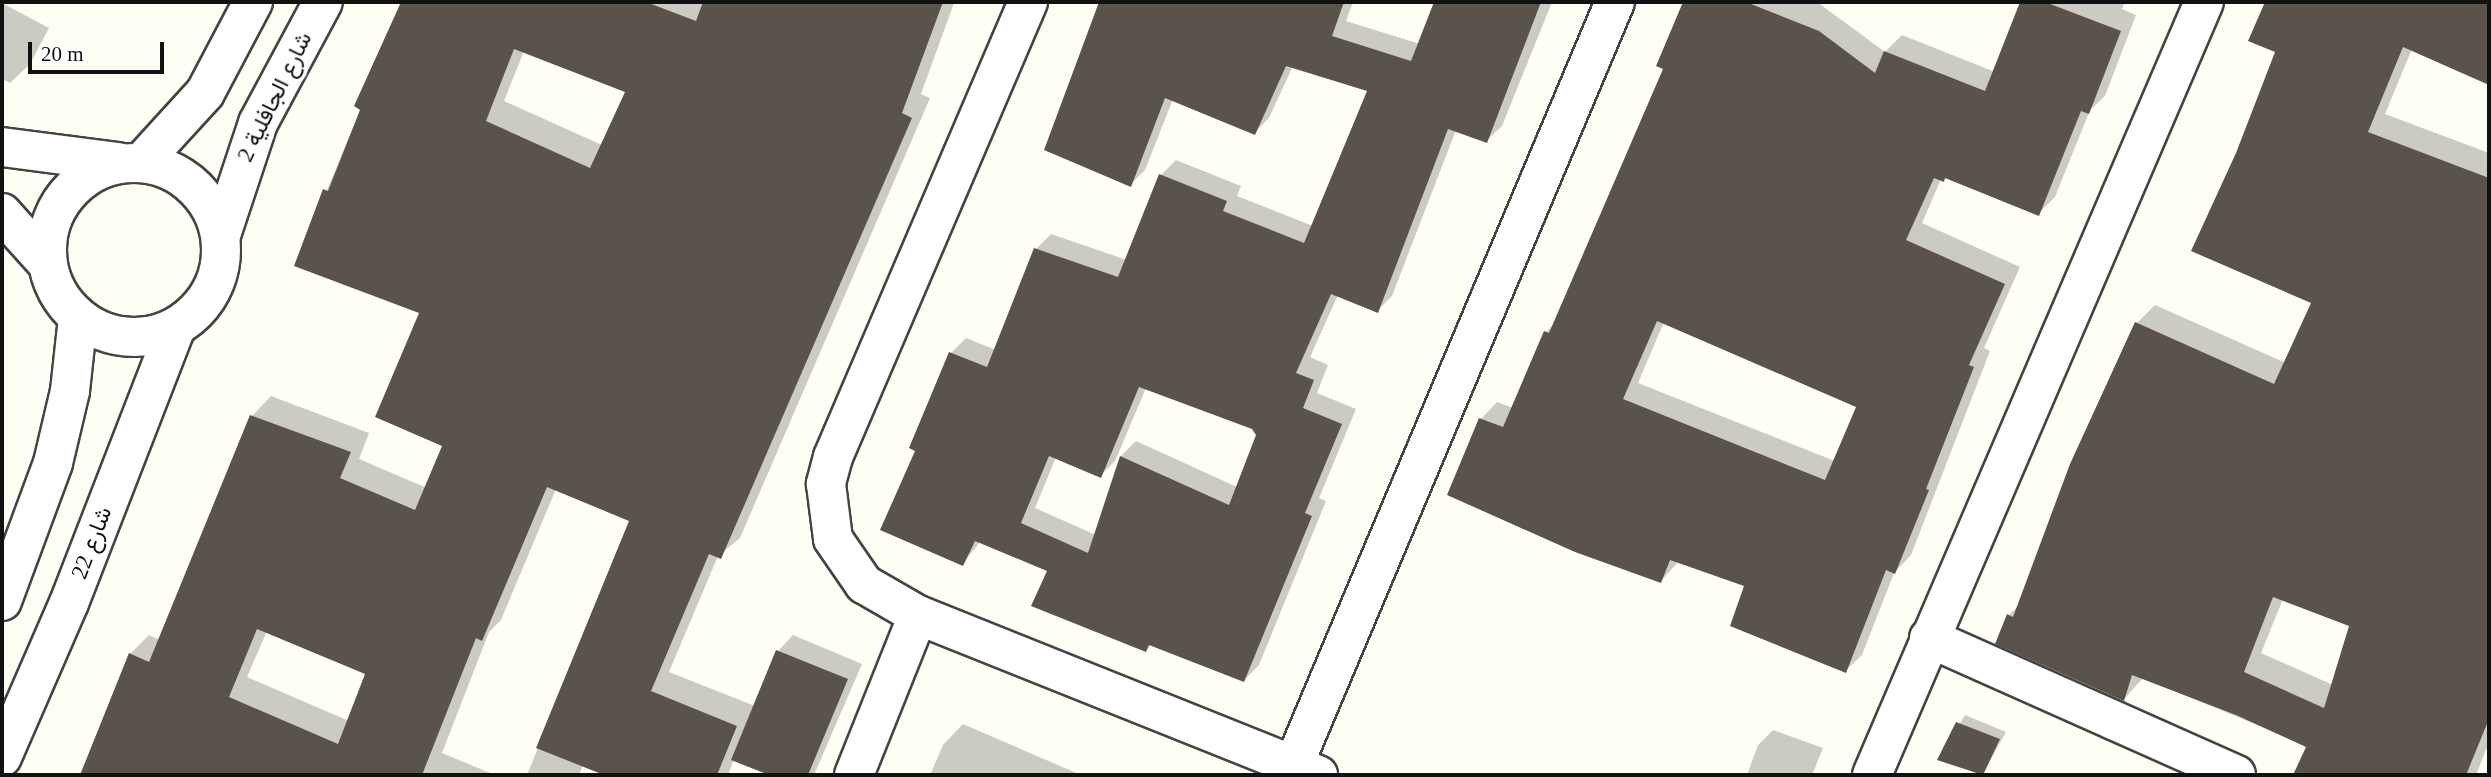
<!DOCTYPE html>
<html>
<head>
<meta charset="utf-8">
<style>
	body { margin:0 }
	#map { position:relative; width:2491px; height:777px; overflow:hidden; background:#fffef4; font-family:"Times New Roman",Vazirmatn,serif }
	div>[style] { position:absolute }
	.shadow>* { inset:0; background:#0003 }
	.building>* { inset:0; background:#5a534c }
	.roads { filter:drop-shadow(2px 0 #444) drop-shadow(-2px 0 #444) drop-shadow(0 2px #444) drop-shadow(0 -2px #444) }
	.minor>* { height:38px; margin:-19px; padding:0 19px; transform-origin:19px; border-radius:19px; background:#fff }
	.minor>.ring { margin:-19px; padding:0; box-sizing:content-box; background:none; border:38px solid #fff; border-radius:50% }
	span { translate:-50% -50%; white-space:nowrap; text-align:center; line-height:1.15; -webkit-text-stroke:7px #fff; paint-order:stroke }
	.street-label { font-size:23px; color:#111 }
	.frame { position:absolute; inset:0; border:4px solid #111; pointer-events:none }
	.scale { position:absolute; left:28px; top:42px; width:136px; height:32px; box-sizing:border-box; border:4px solid #111; border-top:0; padding-left:9px; font-size:21px; line-height:24px; white-space:nowrap; color:#111; -webkit-text-stroke:5px #fff; paint-order:stroke }
</style>
</head>
<body>
<div id="map">
	<div class="shadow">
		<i style="clip-path:polygon(evenodd,405px 2px,959px 2px,954px 3px,921px 94px,930px 98px,740px 538px,718px 556px,669px 672px,755px 706px,778px 651px,793px 635px,862px 664px,814px 775px,773px 775px,734px 759px,728px 775px,609px 775px,583px 765px,579px 775px,527px 775px,631px 520px,556px 489px,501px 620px,489px 632px,442px 753px,495px 775px,82px 775px,130px 654px,149px 635px,160px 640px,252px 416px,271px 396px,369px 433px,359px 459px,427px 488px,445px 445px,422px 312px,296px 265px,405px 2px,524px 51px,627px 91px,602px 145px,504px 101px,524px 51px,405px 2px,267px 631px,367px 674px,349px 721px,247px 677px,267px 631px)"></i>
		<i style="clip-path:polygon(evenodd,1101px 2px,1353px 2px,1346px 21px,1420px 44px,1431px 13px,1442px 2px,1470px 7px,1472px 2px,1552px 2px,1502px 126px,1486px 141px,1456px 130px,1392px 296px,1377px 311px,1338px 295px,1310px 357px,1328px 365px,1317px 393px,1356px 409px,1319px 498px,1326px 501px,1259px 665px,1244px 680px,1152px 644px,1146px 650px,1049px 570px,981px 541px,962px 564px,918px 450px,951px 353px,966px 338px,996px 350px,1036px 249px,1051px 234px,1127px 260px,1161px 175px,1176px 160px,1241px 186px,1237px 196px,1313px 226px,1369px 90px,1293px 66px,1269px 118px,1254px 133px,1173px 99px,1145px 170px,1130px 185px,1046px 149px,1101px 2px,1146px 388px,1253px 428px,1258px 435px,1237px 487px,1136px 441px,1121px 456px,1096px 535px,1035px 508px,1056px 457px,1100px 476px,1115px 461px,1146px 388px)"></i>
		<i style="clip-path:polygon(evenodd,1685px 2px,1817px 2px,1885px 52px,1902px 35px,1995px 72px,2022px 2px,2125px 2px,2122px 9px,2136px 15px,2105px 96px,2090px 110px,2055px 197px,2038px 214px,1946px 177px,1941px 179px,1922px 223px,2020px 267px,1984px 348px,1990px 351px,1911px 555px,1894px 573px,1862px 655px,1845px 671px,1746px 585px,1679px 561px,1661px 581px,1449px 495px,1481px 419px,1497px 402px,1513px 408px,1546px 332px,1556px 322px,1666px 68px,1659px 65px,1685px 2px,1664px 322px,1858px 406px,1835px 461px,1638px 383px,1664px 322px)"></i>
		<i style="clip-path:polygon(evenodd,2266px 2px,2489px 2px,2489px 80px,2412px 49px,2385px 114px,2489px 153px,2489px 742px,2476px 775px,2346px 775px,2303px 758px,2308px 746px,2143px 678px,2124px 699px,2009px 615px,2019px 605px,2137px 323px,2155px 305px,2286px 363px,2313px 303px,2238px 154px,2277px 51px,2251px 40px,2266px 2px,2283px 599px,2352px 625px,2333px 685px,2261px 653px,2283px 599px)"></i>
		<i style="clip-path:polygon(2px 3px,49px 28px,30px 64px,10px 83px,2px 79px)"></i>
		<i style="clip-path:polygon(1965px 715px,2006px 732px,1982px 775px,1939px 759px)"></i>
		<i style="clip-path:polygon(963px 724px,1081px 775px,930px 775px,943px 745px)"></i>
		<i style="clip-path:polygon(1773px 730px,1823px 748px,1812px 775px,1747px 775px,1758px 745px)"></i>
	</div>
	<div class="building">
		<i style="clip-path:polygon(evenodd,401px 2px,646px 2px,696px 21px,703px 2px,943px 2px,902px 113px,912px 118px,721px 559px,709px 554px,651px 691px,737px 726px,717px 775px,604px 775px,536px 748px,629px 521px,547px 487px,482px 641px,476px 638px,422px 775px,80px 775px,129px 653px,149px 662px,250px 415px,351px 452px,340px 478px,415px 510px,442px 446px,375px 417px,419px 313px,294px 266px,323px 189px,328px 191px,360px 110px,354px 106px,401px 2px,514px 49px,625px 92px,590px 168px,486px 121px,514px 49px,401px 2px,257px 629px,365px 674px,338px 744px,229px 697px,257px 629px)"></i>
		<i style="clip-path:polygon(evenodd,1099px 2px,1344px 2px,1332px 36px,1411px 61px,1434px 2px,1541px 2px,1487px 143px,1448px 129px,1378px 313px,1331px 294px,1296px 373px,1314px 380px,1303px 408px,1342px 424px,1305px 513px,1312px 516px,1244px 682px,1149px 645px,1146px 652px,1031px 606px,1047px 571px,975px 541px,963px 566px,880px 530px,915px 451px,909px 448px,949px 352px,987px 367px,1034px 248px,1118px 277px,1159px 174px,1227px 201px,1223px 211px,1304px 243px,1367px 91px,1286px 66px,1255px 135px,1165px 98px,1131px 187px,1044px 150px,1099px 2px,1139px 387px,1252px 429px,1256px 435px,1229px 505px,1120px 456px,1088px 553px,1021px 523px,1049px 456px,1101px 478px,1139px 387px)"></i>
		<i style="clip-path:polygon(evenodd,1683px 2px,1746px 2px,1819px 31px,1875px 73px,1884px 51px,1985px 91px,2020px 2px,2045px 2px,2121px 31px,2089px 114px,2081px 111px,2039px 216px,1945px 178px,1944px 182px,1934px 178px,1906px 240px,2005px 284px,1969px 365px,1974px 367px,1926px 489px,1929px 490px,1895px 574px,1886px 570px,1846px 673px,1730px 626px,1744px 586px,1670px 560px,1661px 583px,1575px 552px,1447px 495px,1479px 418px,1503px 427px,1544px 331px,1549px 333px,1663px 69px,1656px 66px,1683px 2px,1657px 321px,1856px 407px,1825px 480px,1623px 399px,1657px 321px)"></i>
		<i style="clip-path:polygon(evenodd,2265px 2px,2489px 2px,2489px 85px,2403px 47px,2368px 132px,2489px 178px,2489px 719px,2466px 775px,2293px 775px,2306px 747px,2236px 715px,2132px 675px,2124px 701px,1995px 644px,2007px 614px,2013px 617px,2070px 464px,2135px 322px,2274px 384px,2311px 303px,2191px 251px,2236px 153px,2275px 52px,2248px 41px,2265px 2px,2273px 597px,2349px 626px,2324px 708px,2244px 672px,2273px 597px)"></i>
		<i style="clip-path:polygon(776px 650px,848px 679px,808px 775px,769px 775px,731px 760px)"></i>
		<i style="clip-path:polygon(1956px 722px,2000px 739px,1983px 775px,1937px 760px)"></i>
	</div>
	<div class="roads">
		<div class="minor">
			<i style="left:1028px;top:2px;width:495px;rotate:113.2deg"></i>
			<i style="left:833px;top:457px;width:28px;rotate:105deg"></i>
			<i style="left:826px;top:484px;width:55px;rotate:82.7deg"></i>
			<i style="left:833px;top:539px;width:55px;rotate:55.4deg"></i>
			<i style="left:864px;top:584px;width:62px;rotate:29.9deg"></i>
			<i style="left:918px;top:615px;width:431px;rotate:21.8deg"></i>
			<i style="left:2px;top:147px;width:117px;rotate:7.4deg"></i>
			<i class="ring" style="left:47px;top:163px;width:136px;height:136px"></i>
			<i style="left:141px;top:163px;width:95px;rotate:-47.6deg"></i>
			<i style="left:205px;top:93px;width:103px;rotate:-62.2deg"></i>
			<i style="left:2px;top:213px;width:66px;rotate:48.1deg"></i>
			<i style="left:221px;top:235px;width:118px;rotate:-71.7deg"></i>
			<i style="left:258px;top:123px;width:137px;rotate:-61.8deg"></i>
			<i style="left:2px;top:601px;width:147px;rotate:-69.7deg"></i>
			<i style="left:53px;top:463px;width:74px;rotate:-76.7deg"></i>
			<i style="left:70px;top:391px;width:74px;rotate:-83.8deg"></i>
			<i style="left:1929px;top:638px;width:336px;rotate:24deg"></i>
			<i style="left:2px;top:757px;width:168px;rotate:-66.5deg"></i>
			<i style="left:69px;top:603px;width:296px;rotate:-68.8deg"></i>
			<i style="left:1294px;top:764px;width:827px;rotate:-67.16deg"></i>
			<i style="left:854px;top:775px;width:172px;rotate:-68.2deg"></i>
			<i style="left:1872px;top:775px;width:841px;rotate:-66.76deg"></i>
		</div>
	</div>
	<div class="street-label">
		<span style="left:275px;top:97px;rotate:-64deg">شارع الجافلية 2</span>
		<span style="left:92px;top:543px;rotate:-69deg">شارع 22</span>
	</div>
	<div class="frame"></div>
	<div class="scale">20 m</div>
</div>
</body>
</html>
